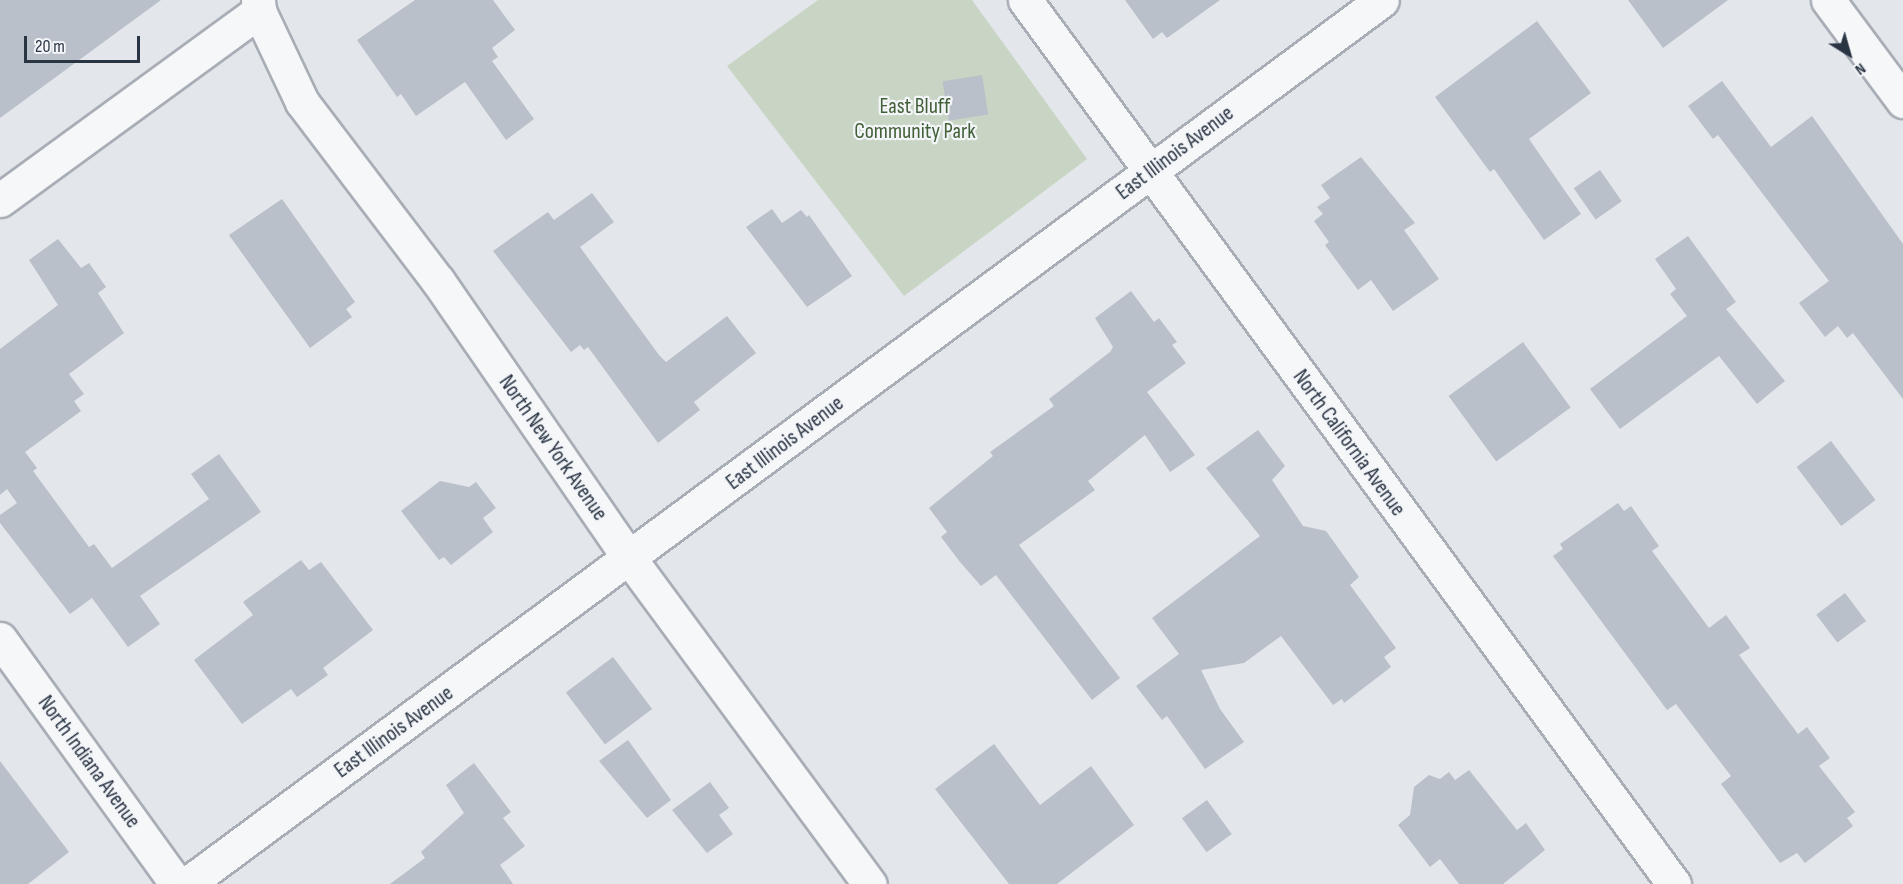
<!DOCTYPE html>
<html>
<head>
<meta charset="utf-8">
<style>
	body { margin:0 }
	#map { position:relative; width:1903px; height:884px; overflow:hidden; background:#e3e6eb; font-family:"Sofia Sans Condensed",sans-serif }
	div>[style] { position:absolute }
	.green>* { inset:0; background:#c9d5c4 }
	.building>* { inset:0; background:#bac0c9; transform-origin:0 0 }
	.roads { filter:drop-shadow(2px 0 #a8adb6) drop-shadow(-2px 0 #a8adb6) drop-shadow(0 2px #a8adb6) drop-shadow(0 -2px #a8adb6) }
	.street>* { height:33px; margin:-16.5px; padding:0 16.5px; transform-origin:16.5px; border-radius:16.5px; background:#f6f7f9 }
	span { translate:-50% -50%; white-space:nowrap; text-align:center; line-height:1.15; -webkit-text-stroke:4.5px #f3f5f8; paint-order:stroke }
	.park-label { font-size:22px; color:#416037 }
	.street-label { font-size:22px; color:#2a3544 }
	.north { position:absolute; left:1819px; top:24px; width:60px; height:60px; -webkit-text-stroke:4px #f3f5f8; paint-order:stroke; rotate:143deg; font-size:16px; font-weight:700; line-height:24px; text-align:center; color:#2a3544 }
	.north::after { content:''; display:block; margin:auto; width:21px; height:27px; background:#2a3544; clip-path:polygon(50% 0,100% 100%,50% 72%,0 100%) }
	.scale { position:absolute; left:24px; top:36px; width:116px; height:27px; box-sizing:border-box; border:3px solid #2a3544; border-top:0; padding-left:8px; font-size:18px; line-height:21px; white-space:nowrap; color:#2a3544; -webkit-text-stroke:4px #f3f5f8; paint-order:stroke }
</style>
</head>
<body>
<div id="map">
	<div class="green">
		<i style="clip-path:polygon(818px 0,972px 0,1087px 159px,904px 296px,727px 66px)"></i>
	</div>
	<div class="building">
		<i style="clip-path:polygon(0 0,161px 0,0 118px)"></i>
		<i style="clip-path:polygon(415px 0,493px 0,515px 30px,492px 48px,498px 57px,492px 61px,534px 119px,506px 140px,465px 82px,416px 116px,401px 94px,397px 97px,357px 40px)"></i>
		<i style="clip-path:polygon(1125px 0,1220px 0,1167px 38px,1162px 32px,1153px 39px)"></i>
		<i style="clip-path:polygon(1628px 0,1728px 0,1663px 48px)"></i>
		<i style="clip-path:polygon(1537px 21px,1591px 93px,1529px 139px,1581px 214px,1544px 240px,1494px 169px,1490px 172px,1435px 97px)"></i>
		<i style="left:982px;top:75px;width:40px;height:40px;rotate:81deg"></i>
		<i style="clip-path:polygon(1722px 81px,1771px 147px,1812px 116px,1903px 244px,1903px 399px,1853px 333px,1847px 338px,1838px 326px,1825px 337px,1799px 303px,1829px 281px,1718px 135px,1713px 139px,1688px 106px)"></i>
		<i style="clip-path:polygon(1361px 157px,1415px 223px,1404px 230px,1439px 279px,1393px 311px,1371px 280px,1358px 290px,1325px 245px,1329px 242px,1314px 221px,1323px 214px,1317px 207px,1330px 198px,1321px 185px)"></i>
		<i style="left:1600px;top:170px;width:38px;height:32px;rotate:55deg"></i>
		<i style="clip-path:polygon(592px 193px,614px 222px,580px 247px,659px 355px,666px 362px,727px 316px,756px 353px,694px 402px,700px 410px,658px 443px,588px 347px,584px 350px,580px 345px,571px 352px,493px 251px,548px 212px,554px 220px)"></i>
		<i style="clip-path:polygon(282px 199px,355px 302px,346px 309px,352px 317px,310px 348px,229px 235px)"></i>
		<i style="clip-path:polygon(772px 209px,782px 223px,801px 210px,807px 217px,809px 215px,852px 276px,807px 307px,746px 227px)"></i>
		<i style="clip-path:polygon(1688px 236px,1736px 302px,1726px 309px,1785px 381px,1757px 404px,1719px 356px,1620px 429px,1590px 389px,1687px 316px,1670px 294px,1676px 289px,1655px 259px)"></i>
		<i style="clip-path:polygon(58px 239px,81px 268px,89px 263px,106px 287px,98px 293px,124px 333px,69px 374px,84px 394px,74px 401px,81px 411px,25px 452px,37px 468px,33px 471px,89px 547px,94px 544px,112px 568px,209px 499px,191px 474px,219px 454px,261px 512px,140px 596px,160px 624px,128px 647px,92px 598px,70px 614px,0 523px,0 515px,17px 503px,7px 489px,0 495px,0 349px,58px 305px,29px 260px)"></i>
		<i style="clip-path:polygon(1131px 291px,1154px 322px,1159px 318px,1177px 342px,1172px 345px,1186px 363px,1147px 392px,1195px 455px,1170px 472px,1145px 435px,1088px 481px,1095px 490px,1019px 545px,1120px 678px,1092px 700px,996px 575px,981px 586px,960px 562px,941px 537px,947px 532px,929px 508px,993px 456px,990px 452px,1054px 406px,1049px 399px,1110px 352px,1113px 347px,1095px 318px)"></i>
		<i style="left:1523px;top:342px;width:81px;height:92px;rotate:54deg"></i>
		<i style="clip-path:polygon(1258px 430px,1285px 466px,1272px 480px,1303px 526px,1326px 531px,1359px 577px,1350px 585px,1396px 648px,1384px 657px,1391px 667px,1344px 703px,1342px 699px,1333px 705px,1281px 636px,1244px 663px,1201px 670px,1220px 709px,1244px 742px,1205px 769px,1167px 716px,1162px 720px,1136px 686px,1179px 654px,1152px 618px,1260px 536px,1206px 468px)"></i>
		<i style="left:1831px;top:441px;width:74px;height:43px;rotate:53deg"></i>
		<i style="clip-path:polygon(440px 481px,469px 487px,476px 482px,496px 508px,483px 518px,493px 532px,451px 565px,444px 557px,439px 560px,401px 511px)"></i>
		<i style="clip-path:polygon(1618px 503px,1624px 511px,1631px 506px,1659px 546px,1652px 551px,1709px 628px,1726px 615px,1750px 648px,1739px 655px,1798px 734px,1807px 727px,1830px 758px,1819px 766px,1855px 812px,1847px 818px,1853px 826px,1805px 863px,1797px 853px,1780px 863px,1721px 784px,1731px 776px,1676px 704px,1667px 710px,1553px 556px,1563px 549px,1560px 544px)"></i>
		<i style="clip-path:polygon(301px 560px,309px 570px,321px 562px,373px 630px,323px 668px,328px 675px,297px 697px,291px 689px,242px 724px,194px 660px,253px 615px,243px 602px)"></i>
		<i style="left:1845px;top:593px;width:35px;height:36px;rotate:53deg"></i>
		<i style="left:613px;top:657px;width:65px;height:59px;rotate:53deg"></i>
		<i style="clip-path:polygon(628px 740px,671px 800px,647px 818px,599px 761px)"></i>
		<i style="clip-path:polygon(994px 744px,1040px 805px,1091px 766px,1134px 825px,1057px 884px,1009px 884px,935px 789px)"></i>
		<i style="clip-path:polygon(0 761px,69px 852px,28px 884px,0 884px)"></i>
		<i style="clip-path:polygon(474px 763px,511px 812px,503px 818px,525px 846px,500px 865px,513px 884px,390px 884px,425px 858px,421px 852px,464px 813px,446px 785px)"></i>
		<i style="clip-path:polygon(1469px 770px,1517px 830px,1526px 823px,1545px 850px,1503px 884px,1459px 884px,1440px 859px,1430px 867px,1398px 825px,1410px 815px,1414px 787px,1429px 775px,1440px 779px,1449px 772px,1455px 780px)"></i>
		<i style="clip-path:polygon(710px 782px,729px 808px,719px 815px,733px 834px,707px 853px,672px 810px)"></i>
		<i style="left:1207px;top:800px;width:42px;height:31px;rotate:54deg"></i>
	</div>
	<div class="roads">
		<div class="street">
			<i style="left:258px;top:0;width:11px;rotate:85deg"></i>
			<i style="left:259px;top:11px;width:101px;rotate:64.7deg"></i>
			<i style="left:302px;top:102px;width:225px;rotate:52.8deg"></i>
			<i style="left:438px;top:281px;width:338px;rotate:55.4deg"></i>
			<i style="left:630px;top:559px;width:404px;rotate:53.6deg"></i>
			<i style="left:1025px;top:0;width:1097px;rotate:53.72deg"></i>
			<i style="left:1828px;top:0;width:126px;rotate:53.4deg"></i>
			<i style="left:0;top:200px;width:321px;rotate:-36.1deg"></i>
			<i style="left:0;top:639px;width:302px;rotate:54.2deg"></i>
			<i style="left:187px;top:884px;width:1486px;rotate:-36.49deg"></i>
		</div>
	</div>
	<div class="park-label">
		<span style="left:915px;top:119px">East Bluff<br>Community Park</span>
	</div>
	<div class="street-label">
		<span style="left:1175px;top:153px;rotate:-37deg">East Illinois Avenue</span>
		<span style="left:785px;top:443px;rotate:-37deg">East Illinois Avenue</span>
		<span style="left:1349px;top:443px;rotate:54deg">North California Avenue</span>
		<span style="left:553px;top:448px;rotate:55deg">North New York Avenue</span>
		<span style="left:394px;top:732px;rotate:-36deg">East Illinois Avenue</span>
		<span style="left:89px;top:762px;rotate:54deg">North Indiana Avenue</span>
	</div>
	<div class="north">N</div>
	<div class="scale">20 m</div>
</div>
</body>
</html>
